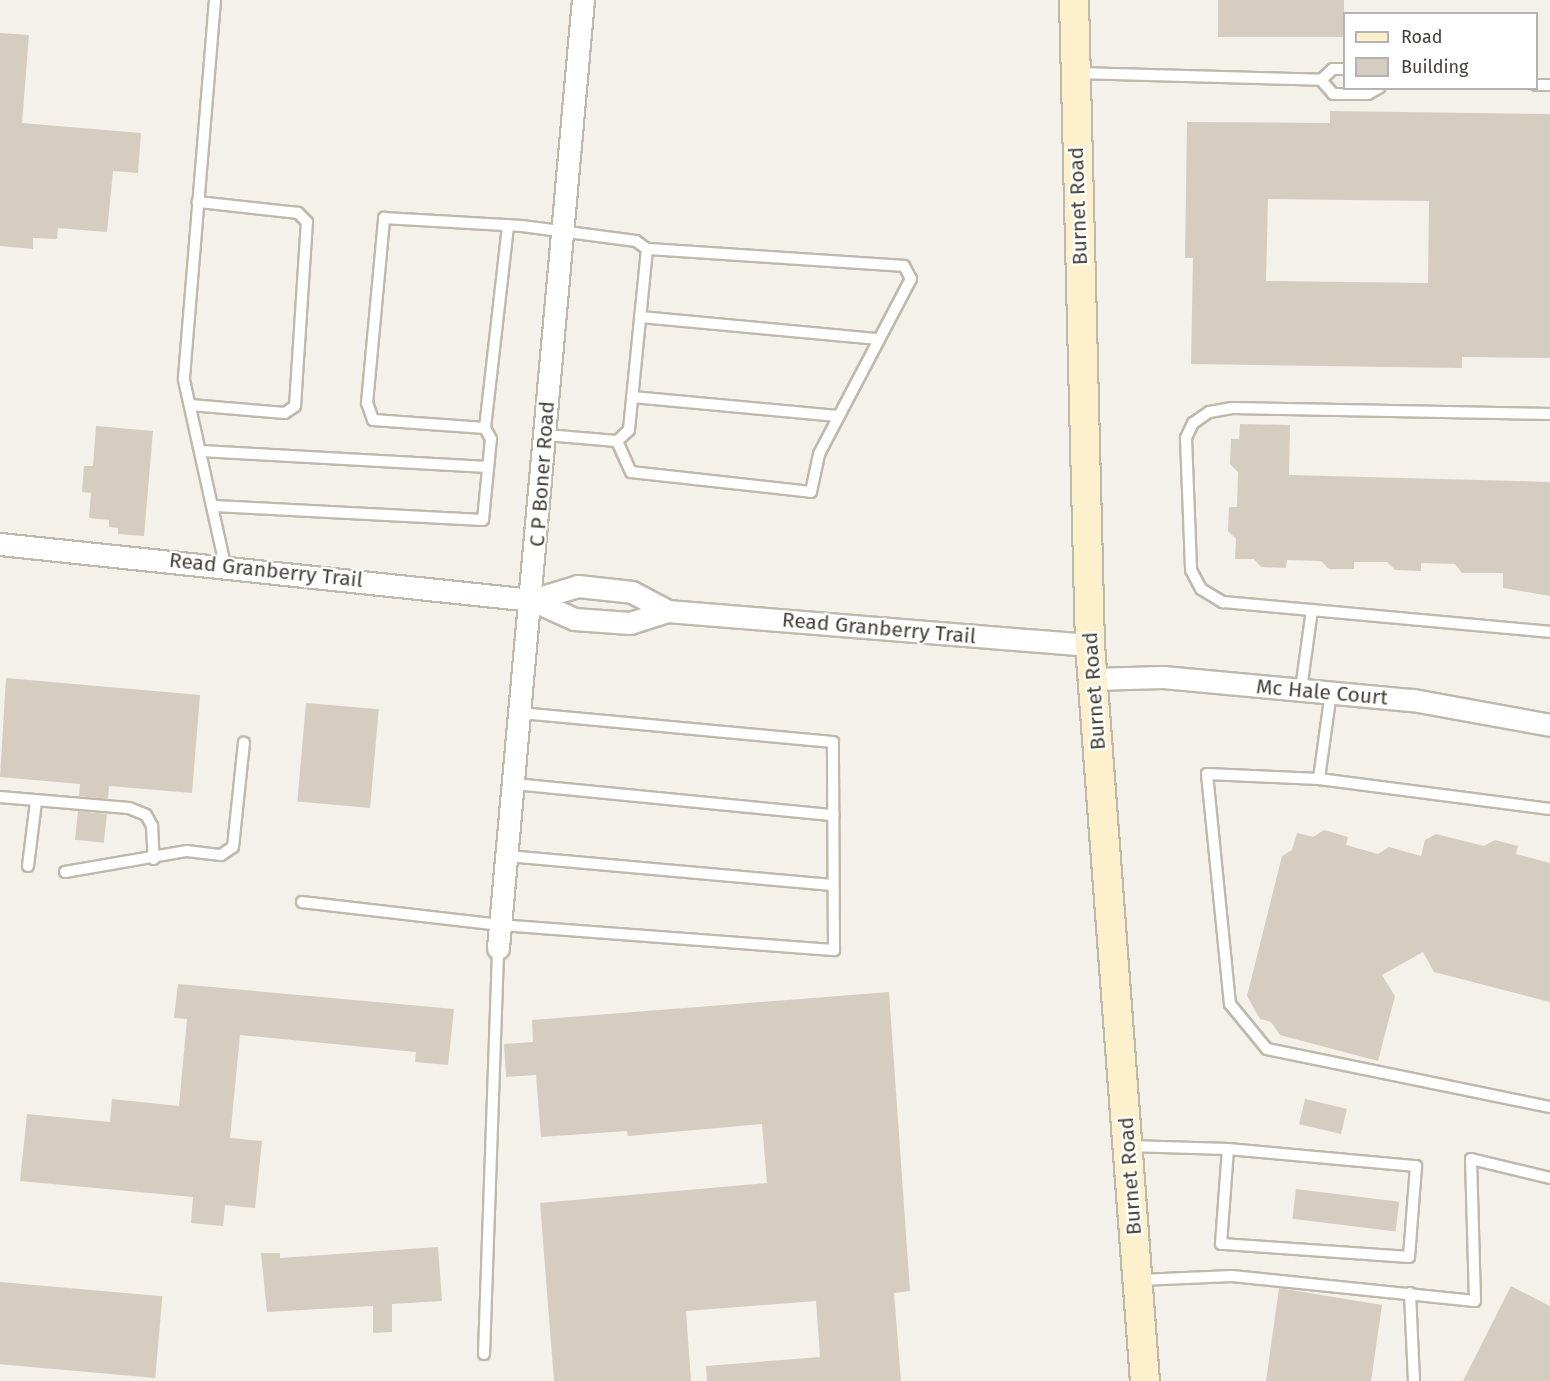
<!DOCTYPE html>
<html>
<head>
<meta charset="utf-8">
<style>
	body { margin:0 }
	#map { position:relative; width:1550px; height:1381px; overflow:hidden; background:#f4f1ea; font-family:"Fira Sans",sans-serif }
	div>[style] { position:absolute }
	.building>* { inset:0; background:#d5cdbf; transform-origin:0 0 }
	.roads { filter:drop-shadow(2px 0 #bfb9ac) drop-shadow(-2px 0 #bfb9ac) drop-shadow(0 2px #bfb9ac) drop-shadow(0 -2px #bfb9ac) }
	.lane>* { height:10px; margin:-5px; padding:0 5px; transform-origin:5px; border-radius:5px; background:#fff }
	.street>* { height:21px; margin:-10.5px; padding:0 10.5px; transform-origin:10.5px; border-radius:10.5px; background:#fff }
	.secondary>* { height:28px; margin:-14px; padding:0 14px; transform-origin:14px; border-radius:14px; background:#fcf1cc }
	span { translate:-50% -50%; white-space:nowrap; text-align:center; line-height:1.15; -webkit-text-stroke:4.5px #fff; paint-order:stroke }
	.street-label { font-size:21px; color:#474238 }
	.legend { position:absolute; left:1343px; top:12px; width:195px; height:78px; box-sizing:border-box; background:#fff; border:2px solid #b5b3af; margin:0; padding:8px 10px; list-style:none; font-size:18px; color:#474238 }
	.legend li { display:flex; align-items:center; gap:12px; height:30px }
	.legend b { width:30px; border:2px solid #b5b3af }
</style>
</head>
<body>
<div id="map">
	<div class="building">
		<i style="left:1218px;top:0;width:126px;height:37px"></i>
		<i style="clip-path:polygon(0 33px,29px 35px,22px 123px,141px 133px,138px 173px,113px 171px,107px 232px,58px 228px,57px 239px,33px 238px,33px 249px,0 246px)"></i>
		<i style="clip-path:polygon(evenodd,1330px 111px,1550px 114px,1550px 358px,1462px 357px,1462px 368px,1191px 364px,1193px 258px,1185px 258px,1187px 122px,1330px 123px,1330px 111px,1268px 199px,1429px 201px,1428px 283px,1266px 281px,1268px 199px)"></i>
		<i style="clip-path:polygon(1240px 424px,1290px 425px,1289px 475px,1550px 482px,1550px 596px,1503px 588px,1503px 573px,1462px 573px,1455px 564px,1421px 563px,1421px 571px,1395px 570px,1387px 562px,1354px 562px,1354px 569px,1329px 569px,1321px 561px,1287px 560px,1286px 568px,1261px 567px,1254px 559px,1235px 559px,1236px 539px,1228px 531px,1229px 507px,1237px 507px,1238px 472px,1230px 464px,1231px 439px,1239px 439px)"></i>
		<i style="clip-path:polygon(96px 426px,153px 431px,144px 536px,118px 534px,118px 528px,109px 527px,109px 520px,89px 518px,91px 493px,82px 492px,84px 466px,93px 466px)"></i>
		<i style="clip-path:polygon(6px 678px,200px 695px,192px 793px,109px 786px,108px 799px,79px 796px,80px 784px,0 777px)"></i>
		<i style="left:306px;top:703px;width:73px;height:99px;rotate:5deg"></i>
		<i style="left:78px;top:811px;width:29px;height:29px;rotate:6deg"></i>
		<i style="clip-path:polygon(1324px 830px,1348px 837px,1346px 845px,1378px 854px,1389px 847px,1421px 856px,1425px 840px,1436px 834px,1484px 846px,1495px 840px,1518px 846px,1516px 854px,1550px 863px,1550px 1002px,1434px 972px,1423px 952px,1382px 975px,1395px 996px,1378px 1061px,1280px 1035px,1271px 1022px,1260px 1019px,1247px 996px,1282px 856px,1292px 850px,1297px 833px,1313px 837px)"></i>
		<i style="clip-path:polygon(178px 984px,454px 1009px,448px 1065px,415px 1062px,416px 1052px,240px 1035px,230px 1138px,262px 1141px,255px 1208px,225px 1205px,223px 1226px,191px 1223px,193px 1197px,20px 1181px,27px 1114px,110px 1122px,112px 1099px,179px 1106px,187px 1019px,174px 1018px)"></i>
		<i style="clip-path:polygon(889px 992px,910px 1291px,894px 1293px,901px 1381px,707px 1381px,706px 1366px,820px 1357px,816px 1301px,686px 1311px,691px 1381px,554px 1381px,540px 1203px,767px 1183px,762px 1124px,628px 1136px,627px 1131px,541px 1137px,536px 1075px,506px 1077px,504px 1044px,533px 1042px,532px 1020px)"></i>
		<i style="left:1305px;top:1099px;width:43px;height:26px;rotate:13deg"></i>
		<i style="left:1296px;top:1189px;width:104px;height:30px;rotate:7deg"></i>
		<i style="clip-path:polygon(438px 1247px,442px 1301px,392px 1304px,392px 1332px,373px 1333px,373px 1306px,267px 1312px,261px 1253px,280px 1253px,280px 1258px)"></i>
		<i style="left:0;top:1282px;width:163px;height:82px;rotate:5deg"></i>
		<i style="clip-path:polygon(1511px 1286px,1550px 1306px,1550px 1381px,1463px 1381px)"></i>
		<i style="clip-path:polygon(1279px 1288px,1382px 1305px,1371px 1381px,1266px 1381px)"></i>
	</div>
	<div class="roads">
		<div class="lane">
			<i style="left:215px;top:0;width:381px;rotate:94.7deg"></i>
			<i style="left:184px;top:380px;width:189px;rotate:77.5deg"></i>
			<i style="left:1077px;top:73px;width:244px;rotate:1.6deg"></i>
			<i style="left:1321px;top:80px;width:18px;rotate:49deg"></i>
			<i style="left:1333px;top:94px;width:35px"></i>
			<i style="left:1368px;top:94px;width:13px;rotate:-29deg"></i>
			<i style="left:1321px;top:80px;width:16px;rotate:-43deg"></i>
			<i style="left:1333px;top:69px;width:11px"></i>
			<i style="left:1536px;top:85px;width:14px"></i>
			<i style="left:640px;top:317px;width:240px;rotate:5.3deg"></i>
			<i style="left:632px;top:397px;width:207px;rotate:5.3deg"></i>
			<i style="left:190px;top:405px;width:95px;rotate:4.8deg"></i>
			<i style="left:285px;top:413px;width:12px;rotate:-35deg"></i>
			<i style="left:295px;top:406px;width:184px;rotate:-86.3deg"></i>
			<i style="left:307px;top:222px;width:13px;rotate:-135deg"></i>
			<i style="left:298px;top:213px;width:101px;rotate:-173.7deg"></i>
			<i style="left:1550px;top:414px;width:318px;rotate:-178.9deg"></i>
			<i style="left:1232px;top:408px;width:23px;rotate:170deg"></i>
			<i style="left:1209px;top:412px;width:19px;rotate:145deg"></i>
			<i style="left:1193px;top:423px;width:17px;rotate:115deg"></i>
			<i style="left:1186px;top:438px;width:132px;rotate:87.8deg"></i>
			<i style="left:1191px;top:570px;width:21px;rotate:62deg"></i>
			<i style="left:1201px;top:589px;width:26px;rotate:31deg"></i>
			<i style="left:1223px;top:602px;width:328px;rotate:5.2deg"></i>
			<i style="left:485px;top:428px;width:204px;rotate:-83.5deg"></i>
			<i style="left:617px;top:441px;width:34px;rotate:66deg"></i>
			<i style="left:631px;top:472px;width:181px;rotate:6.3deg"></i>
			<i style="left:811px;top:492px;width:39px;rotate:-78deg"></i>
			<i style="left:819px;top:454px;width:198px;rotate:-62.3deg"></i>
			<i style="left:911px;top:279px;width:15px;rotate:-118deg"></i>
			<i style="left:904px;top:266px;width:258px;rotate:-176.2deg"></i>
			<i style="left:201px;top:451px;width:287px;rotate:3.2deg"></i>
			<i style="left:215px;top:506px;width:268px;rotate:3deg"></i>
			<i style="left:483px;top:520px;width:81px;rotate:-84.4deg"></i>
			<i style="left:491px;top:439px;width:13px;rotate:-119deg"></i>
			<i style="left:485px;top:428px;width:112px;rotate:-175.9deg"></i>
			<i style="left:373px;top:420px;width:18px;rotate:-109deg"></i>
			<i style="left:367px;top:403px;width:186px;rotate:-84.7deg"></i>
			<i style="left:384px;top:218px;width:138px;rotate:3.3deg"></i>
			<i style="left:522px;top:226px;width:115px;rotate:7.5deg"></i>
			<i style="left:636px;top:241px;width:14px;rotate:36deg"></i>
			<i style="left:647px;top:249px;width:182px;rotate:95.7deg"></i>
			<i style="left:629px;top:430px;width:16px;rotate:137deg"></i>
			<i style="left:617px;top:441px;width:72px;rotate:-175.2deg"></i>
			<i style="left:1301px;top:689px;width:80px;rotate:-82.1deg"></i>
			<i style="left:1331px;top:692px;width:88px;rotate:97.9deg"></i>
			<i style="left:1319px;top:779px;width:112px;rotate:-177.4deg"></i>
			<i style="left:1207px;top:774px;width:231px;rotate:84.3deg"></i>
			<i style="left:1230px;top:1004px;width:58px;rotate:50.6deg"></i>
			<i style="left:1267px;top:1049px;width:289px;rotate:11.6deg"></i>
			<i style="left:1319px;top:779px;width:233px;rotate:7.4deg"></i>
			<i style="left:514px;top:784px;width:321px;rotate:5.6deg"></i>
			<i style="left:0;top:797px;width:129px;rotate:4.9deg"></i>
			<i style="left:129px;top:808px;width:18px;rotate:22deg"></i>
			<i style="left:146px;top:815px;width:13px;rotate:61deg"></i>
			<i style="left:152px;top:826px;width:33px;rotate:87deg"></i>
			<i style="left:507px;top:856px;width:327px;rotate:5.1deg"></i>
			<i style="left:28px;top:866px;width:64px;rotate:-82.9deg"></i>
			<i style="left:65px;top:872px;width:124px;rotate:-9.8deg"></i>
			<i style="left:187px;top:851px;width:34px;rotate:7deg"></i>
			<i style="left:221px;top:855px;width:14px;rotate:-34deg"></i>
			<i style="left:233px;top:847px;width:105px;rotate:-84deg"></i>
			<i style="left:302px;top:902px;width:199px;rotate:6.6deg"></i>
			<i style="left:500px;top:925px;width:335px;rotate:4.3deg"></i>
			<i style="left:834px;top:950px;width:208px;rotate:-90.3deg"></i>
			<i style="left:833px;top:742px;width:313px;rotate:-174.7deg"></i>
			<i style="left:1128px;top:1146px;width:100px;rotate:1.7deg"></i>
			<i style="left:1228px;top:1149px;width:189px;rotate:5.2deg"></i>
			<i style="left:1416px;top:1166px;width:91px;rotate:94.4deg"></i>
			<i style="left:1409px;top:1257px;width:188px;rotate:-176deg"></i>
			<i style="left:1221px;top:1244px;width:95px;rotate:-85.8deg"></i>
			<i style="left:1140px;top:1280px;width:92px;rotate:-2.5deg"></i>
			<i style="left:1232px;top:1276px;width:244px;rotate:5.9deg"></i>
			<i style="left:1475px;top:1301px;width:142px;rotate:-91.6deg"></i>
			<i style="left:1471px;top:1159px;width:81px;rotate:13.5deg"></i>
			<i style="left:1410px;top:1293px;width:88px;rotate:87.4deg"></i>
			<i style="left:484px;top:1354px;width:406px;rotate:-88deg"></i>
		</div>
		<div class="street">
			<i style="left:0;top:544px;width:535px;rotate:6.01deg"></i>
			<i style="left:532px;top:600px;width:46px;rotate:24.3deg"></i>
			<i style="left:574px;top:619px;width:56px;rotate:4.1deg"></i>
			<i style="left:630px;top:623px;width:39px;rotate:-18deg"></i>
			<i style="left:667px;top:611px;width:424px;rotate:4.6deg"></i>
			<i style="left:532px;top:600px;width:48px;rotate:-16.9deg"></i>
			<i style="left:578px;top:586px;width:54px;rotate:6.3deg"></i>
			<i style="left:632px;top:592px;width:40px;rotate:28deg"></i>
			<i style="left:1093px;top:679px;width:70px;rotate:-1.6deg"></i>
			<i style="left:1163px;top:677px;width:251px;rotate:5.3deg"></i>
			<i style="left:1413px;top:700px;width:139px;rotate:10.3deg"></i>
			<i style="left:498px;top:948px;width:952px;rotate:-84.88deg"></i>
		</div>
		<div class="secondary">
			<i style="left:1074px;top:0;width:645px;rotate:88.58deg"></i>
			<i style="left:1090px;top:645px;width:738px;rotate:85.73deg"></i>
		</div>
	</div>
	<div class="street-label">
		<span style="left:1078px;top:206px;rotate:-92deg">Burnet Road</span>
		<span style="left:542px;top:474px;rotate:-86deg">C P Boner Road</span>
		<span style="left:266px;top:570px;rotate:6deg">Read Granberry Trail</span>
		<span style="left:879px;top:628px;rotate:5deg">Read Granberry Trail</span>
		<span style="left:1094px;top:691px;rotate:-94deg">Burnet Road</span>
		<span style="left:1322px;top:692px;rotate:5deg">Mc Hale Court</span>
		<span style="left:1130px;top:1176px;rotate:-94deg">Burnet Road</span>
	</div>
	<ul class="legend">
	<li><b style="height:8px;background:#fcf1cc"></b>Road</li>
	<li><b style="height:16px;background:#d5cdbf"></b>Building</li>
	</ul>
</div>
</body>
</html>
